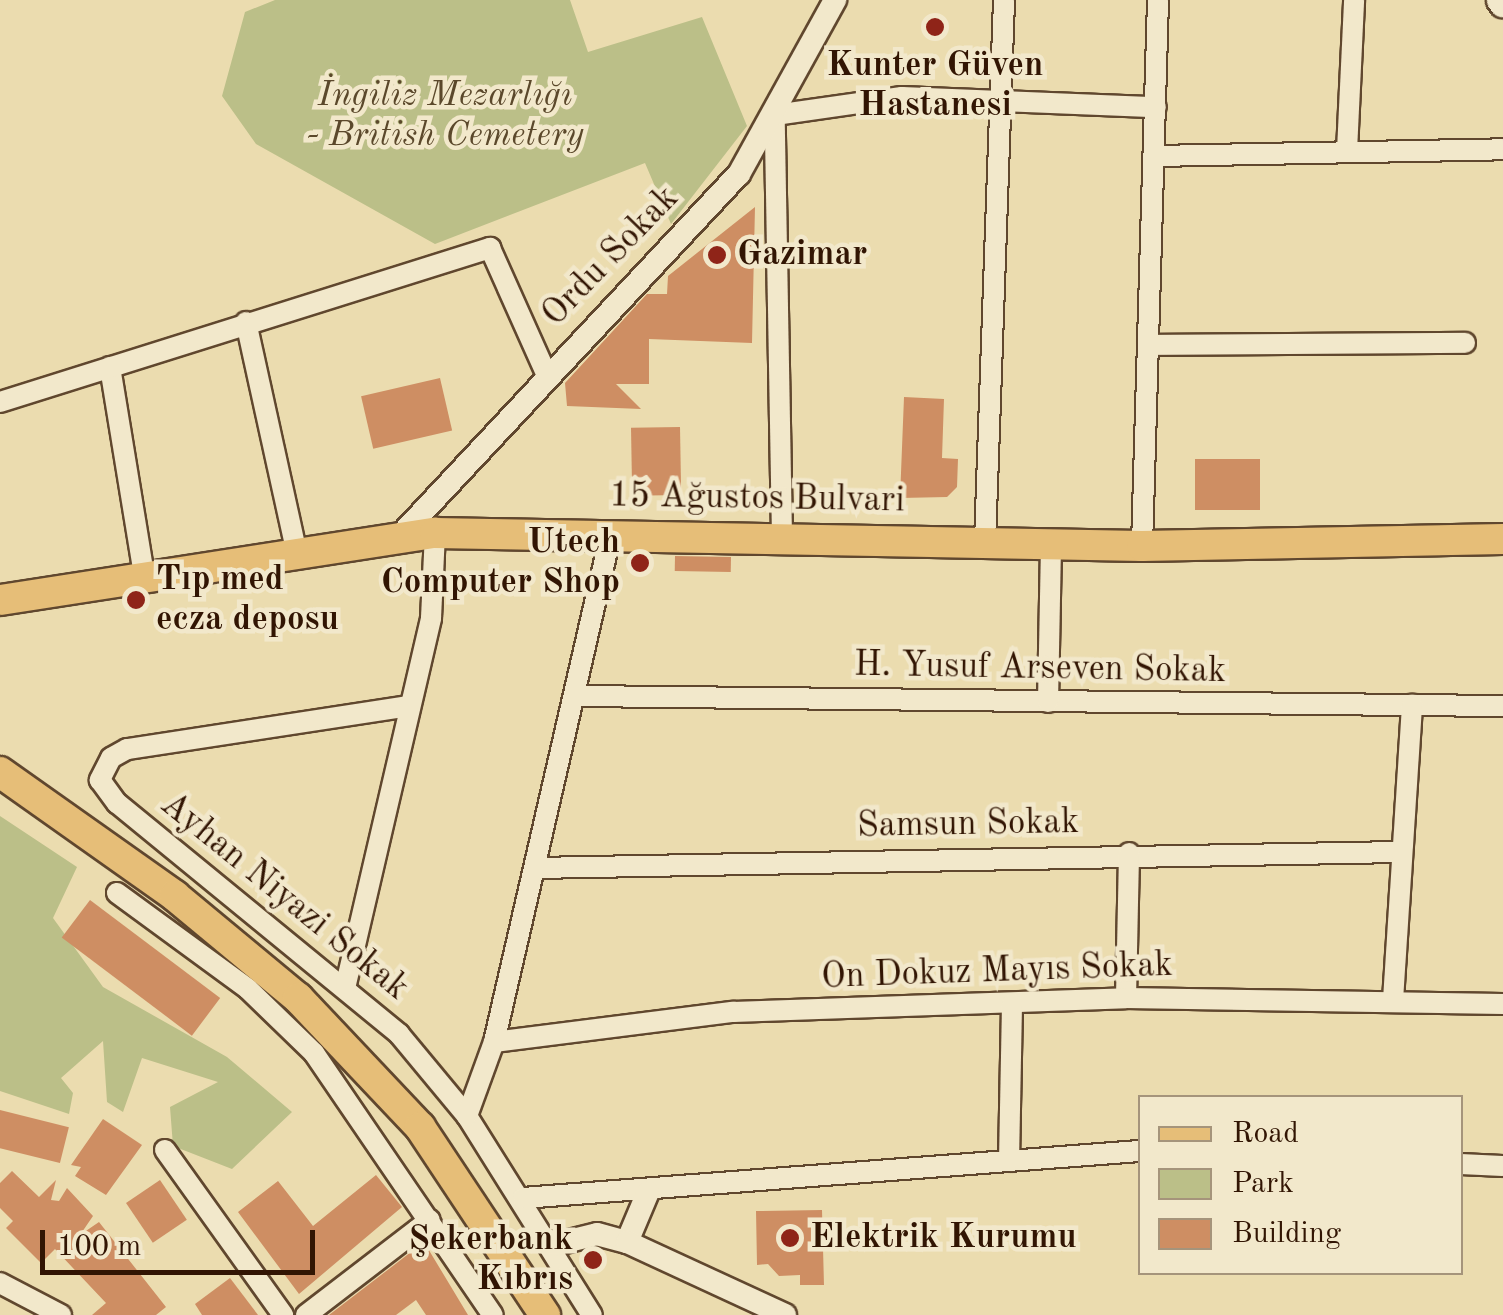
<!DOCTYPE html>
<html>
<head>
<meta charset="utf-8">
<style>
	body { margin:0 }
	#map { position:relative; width:1503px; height:1315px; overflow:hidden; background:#ebdcaf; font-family:"Old Standard TT",serif }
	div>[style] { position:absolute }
	.green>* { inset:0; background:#bbbf88 }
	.building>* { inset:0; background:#ce8e63; transform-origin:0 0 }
	.roads { filter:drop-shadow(2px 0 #60472e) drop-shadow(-2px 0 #60472e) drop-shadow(0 2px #60472e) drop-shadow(0 -2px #60472e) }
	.minor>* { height:20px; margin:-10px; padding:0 10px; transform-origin:10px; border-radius:10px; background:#f2e8cb }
	.tertiary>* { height:22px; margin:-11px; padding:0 11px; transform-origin:11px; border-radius:11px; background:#f2e8cb }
	.secondary>* { height:28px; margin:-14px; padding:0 14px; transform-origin:14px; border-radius:14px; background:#f2e8cb }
	.primary>* { height:30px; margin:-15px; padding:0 15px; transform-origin:15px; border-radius:15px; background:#e6be78 }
	.dots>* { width:28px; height:28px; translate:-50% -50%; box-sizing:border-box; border:5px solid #f2e8cb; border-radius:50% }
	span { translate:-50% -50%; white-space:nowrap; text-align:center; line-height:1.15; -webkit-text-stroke:9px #f2e8cb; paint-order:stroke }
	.poi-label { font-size:35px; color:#321503; font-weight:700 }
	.left { translate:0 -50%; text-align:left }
	.right { translate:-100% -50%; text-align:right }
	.park-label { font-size:35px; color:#5b482b; font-style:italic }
	.street-label { font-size:35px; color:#321503 }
	.legend { position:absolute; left:1138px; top:1095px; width:325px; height:180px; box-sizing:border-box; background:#f2e8cb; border:2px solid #a5947b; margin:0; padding:12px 18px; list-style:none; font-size:30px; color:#321503 }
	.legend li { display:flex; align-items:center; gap:20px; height:50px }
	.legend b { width:50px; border:2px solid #a5947b }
	.scale { position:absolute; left:40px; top:1230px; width:275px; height:45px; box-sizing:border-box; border:5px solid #321503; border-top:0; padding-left:12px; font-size:30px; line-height:35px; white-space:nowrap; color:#321503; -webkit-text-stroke:8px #f2e8cb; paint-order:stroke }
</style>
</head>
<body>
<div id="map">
	<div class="green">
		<i style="clip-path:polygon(275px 0,570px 0,588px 52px,702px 17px,747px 126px,671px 224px,645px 163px,435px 244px,256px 144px,222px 96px,245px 12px)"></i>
		<i style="clip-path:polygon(0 816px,77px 867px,53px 918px,103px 987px,227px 1057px,292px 1112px,232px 1169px,173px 1146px,170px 1107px,218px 1082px,142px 1058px,123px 1112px,107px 1102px,103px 1041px,61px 1078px,73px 1093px,69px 1114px,0 1091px)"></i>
	</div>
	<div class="building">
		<i style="clip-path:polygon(755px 207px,752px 343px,649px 339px,649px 384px,616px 384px,641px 409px,567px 406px,565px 383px,647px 294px,667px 294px,668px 276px)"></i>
		<i style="left:440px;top:378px;width:54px;height:81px;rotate:77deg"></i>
		<i style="clip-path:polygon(904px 397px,944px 399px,942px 458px,958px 459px,957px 487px,947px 497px,900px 498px)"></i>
		<i style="left:680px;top:427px;width:68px;height:49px;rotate:89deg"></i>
		<i style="left:1195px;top:459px;width:65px;height:51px"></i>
		<i style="left:675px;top:556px;width:56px;height:15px;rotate:1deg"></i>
		<i style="left:90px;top:900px;width:163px;height:47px;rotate:37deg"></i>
		<i style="left:0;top:1110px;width:71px;height:37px;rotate:14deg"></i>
		<i style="clip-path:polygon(103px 1119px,142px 1145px,106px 1195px,75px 1176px,81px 1167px,71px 1165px)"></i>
		<i style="clip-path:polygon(12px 1171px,39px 1197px,56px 1180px,51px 1200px,59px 1201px,67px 1188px,93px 1216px,80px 1235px,99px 1222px,166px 1307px,156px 1315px,92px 1315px,106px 1303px,55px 1249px,41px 1263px,6px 1228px,13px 1221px,0 1208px,0 1183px)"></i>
		<i style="clip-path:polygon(376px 1175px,402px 1207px,299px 1294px,238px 1212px,278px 1181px,313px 1226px)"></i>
		<i style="left:160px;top:1180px;width:48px;height:41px;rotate:56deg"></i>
		<i style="clip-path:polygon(822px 1210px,824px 1285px,800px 1285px,800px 1275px,779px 1276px,768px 1264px,757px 1265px,756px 1211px)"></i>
		<i style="clip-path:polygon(424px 1242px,468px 1315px,426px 1315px,416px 1300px,396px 1315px,329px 1315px)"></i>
		<i style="clip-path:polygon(230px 1278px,258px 1315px,202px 1315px,195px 1304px)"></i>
	</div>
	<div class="roads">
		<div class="minor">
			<i style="left:1347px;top:151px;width:151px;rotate:-87.3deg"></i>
			<i style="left:1154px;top:156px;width:349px;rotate:-1.1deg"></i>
			<i style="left:246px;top:322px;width:233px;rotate:77.6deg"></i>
			<i style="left:1148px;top:345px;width:317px;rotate:-0.4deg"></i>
			<i style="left:110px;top:367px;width:211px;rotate:80.7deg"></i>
			<i style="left:0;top:402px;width:514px;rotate:-17.45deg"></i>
			<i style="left:490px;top:248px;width:137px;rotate:65.9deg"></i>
			<i style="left:782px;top:537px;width:422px;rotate:-91deg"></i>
			<i style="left:775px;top:115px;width:128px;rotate:-8.1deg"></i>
			<i style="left:902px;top:97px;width:254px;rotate:2.3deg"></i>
			<i style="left:985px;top:542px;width:542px;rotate:-87.99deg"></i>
			<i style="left:1142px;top:546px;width:546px;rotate:-88.32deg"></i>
			<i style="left:577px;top:696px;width:926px;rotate:0.62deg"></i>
			<i style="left:1048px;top:702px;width:158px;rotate:-88.9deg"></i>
			<i style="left:409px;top:706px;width:285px;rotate:171.3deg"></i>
			<i style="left:127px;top:749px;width:18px;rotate:151deg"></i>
			<i style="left:111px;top:758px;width:25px;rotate:117deg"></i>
			<i style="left:100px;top:780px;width:29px;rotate:54deg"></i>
			<i style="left:117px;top:803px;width:365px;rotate:39.3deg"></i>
			<i style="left:399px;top:1034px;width:107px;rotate:50.3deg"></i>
			<i style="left:467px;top:1116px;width:235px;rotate:57.9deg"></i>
			<i style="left:535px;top:868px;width:867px;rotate:-1.06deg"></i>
			<i style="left:117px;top:893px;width:162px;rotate:36.2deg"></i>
			<i style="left:248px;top:989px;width:92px;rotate:44.1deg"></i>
			<i style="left:314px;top:1053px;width:317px;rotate:55.7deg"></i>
			<i style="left:346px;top:984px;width:376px;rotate:-76.9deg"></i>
			<i style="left:431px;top:618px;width:85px;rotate:-87.3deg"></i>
			<i style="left:1126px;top:998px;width:145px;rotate:-88.8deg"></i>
			<i style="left:1393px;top:1000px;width:296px;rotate:-86.3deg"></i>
			<i style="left:494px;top:1042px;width:241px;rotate:-7.2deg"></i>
			<i style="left:733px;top:1012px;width:393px;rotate:-2deg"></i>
			<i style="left:1126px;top:998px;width:377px;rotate:0.9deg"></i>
			<i style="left:467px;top:1116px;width:79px;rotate:-70deg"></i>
			<i style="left:494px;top:1042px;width:522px;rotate:-77.05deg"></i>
			<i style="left:165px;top:1150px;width:203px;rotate:54.4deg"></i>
			<i style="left:1009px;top:1161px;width:157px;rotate:-88.9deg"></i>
			<i style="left:1460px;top:1164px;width:43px;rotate:2.7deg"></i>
			<i style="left:523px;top:1198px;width:619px;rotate:-4.36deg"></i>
			<i style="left:0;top:1283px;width:69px;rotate:27.7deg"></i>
			<i style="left:306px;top:1315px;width:156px;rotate:-37.5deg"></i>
		</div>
		<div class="tertiary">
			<i style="left:400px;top:536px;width:496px;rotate:-46.9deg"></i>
			<i style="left:739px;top:174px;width:199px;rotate:-61.1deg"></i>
			<i style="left:627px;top:1242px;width:54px;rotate:-67.2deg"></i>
			<i style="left:553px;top:1245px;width:45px;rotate:-14deg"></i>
			<i style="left:597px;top:1234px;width:31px;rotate:15deg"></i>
			<i style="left:627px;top:1242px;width:174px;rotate:24.8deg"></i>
		</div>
		<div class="secondary">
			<i style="left:1501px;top:0;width:4px;rotate:56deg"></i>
		</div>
		<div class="primary">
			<i style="left:0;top:600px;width:440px;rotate:-8.8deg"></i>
			<i style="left:435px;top:533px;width:707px;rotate:1.05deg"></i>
			<i style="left:1142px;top:546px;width:361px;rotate:-1.1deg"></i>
			<i style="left:0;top:772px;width:214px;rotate:35.3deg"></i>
			<i style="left:175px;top:896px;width:160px;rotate:39.7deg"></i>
			<i style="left:298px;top:998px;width:178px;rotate:46.6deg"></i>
			<i style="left:420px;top:1127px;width:226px;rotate:56.4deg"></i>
		</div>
	</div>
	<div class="dots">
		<i style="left:935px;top:27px;background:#8f2418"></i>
		<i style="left:717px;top:255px;background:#8f2418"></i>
		<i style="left:640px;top:563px;background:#8f2418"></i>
		<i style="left:136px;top:600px;background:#8f2418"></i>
		<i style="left:790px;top:1238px;background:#8f2418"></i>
		<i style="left:593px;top:1260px;background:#8f2418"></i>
	</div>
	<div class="poi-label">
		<span style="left:935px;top:86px">Kunter Güven<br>Hastanesi</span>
		<span class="left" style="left:737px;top:255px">Gazimar</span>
		<span class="right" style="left:620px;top:563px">Utech<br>Computer Shop</span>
		<span class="left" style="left:156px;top:600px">Tıp med<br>ecza deposu</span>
		<span class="left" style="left:810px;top:1238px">Elektrik Kurumu</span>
		<span class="right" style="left:573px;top:1260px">Şekerbank<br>Kıbrıs</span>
	</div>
	<div class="park-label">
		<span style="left:445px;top:116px">İngiliz Mezarlığı<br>- British Cemetery</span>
	</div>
	<div class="street-label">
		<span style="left:611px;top:257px;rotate:-46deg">Ordu Sokak</span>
		<span style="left:757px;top:499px;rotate:1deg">15 Ağustos Bulvari</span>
		<span style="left:1040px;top:669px;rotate:1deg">H. Yusuf Arseven Sokak</span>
		<span style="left:968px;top:825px;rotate:-1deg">Samsun Sokak</span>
		<span style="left:284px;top:897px;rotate:39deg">Ayhan Niyazi Sokak</span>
		<span style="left:997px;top:972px;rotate:-2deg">On Dokuz Mayıs Sokak</span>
	</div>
	<ul class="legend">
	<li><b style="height:12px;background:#e6be78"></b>Road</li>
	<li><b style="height:28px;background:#bbbf88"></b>Park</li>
	<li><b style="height:28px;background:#ce8e63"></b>Building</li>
	</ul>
	<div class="scale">100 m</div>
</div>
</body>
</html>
